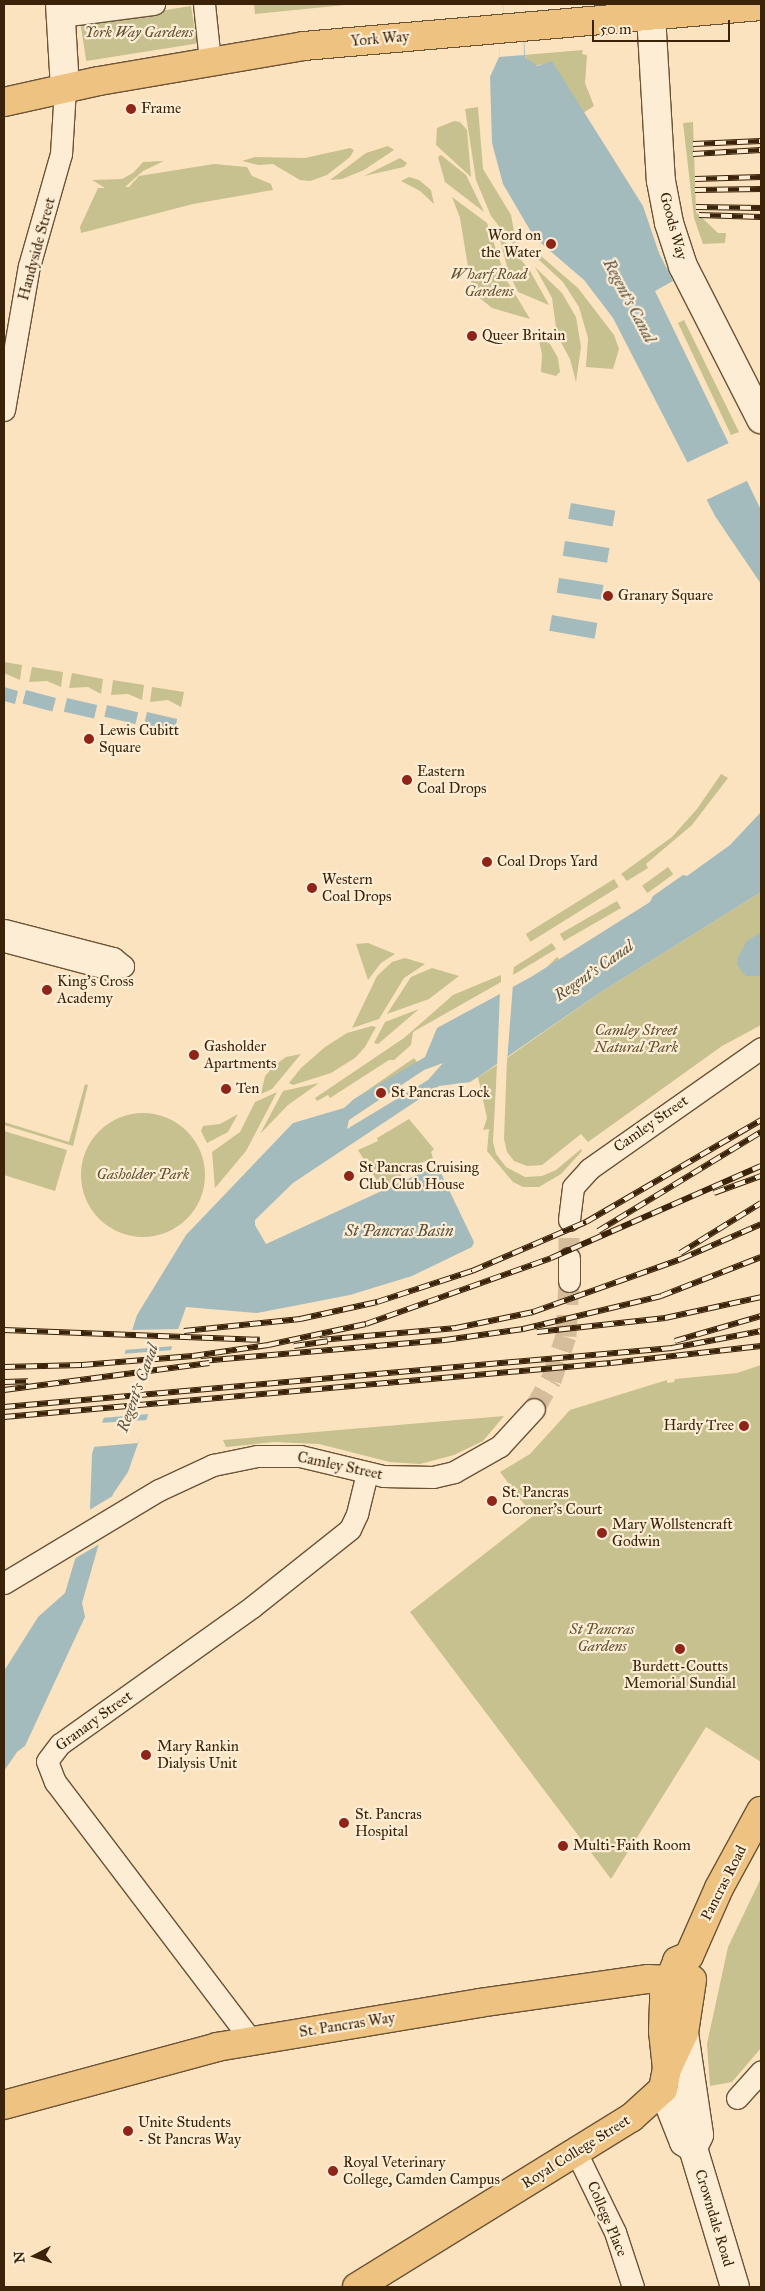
<!DOCTYPE html>
<html>
<head>
<meta charset="utf-8">
<style>
	body { margin:0 }
	#map { position:relative; width:765px; height:2291px; overflow:hidden; background:#fce3bf; font-family:"IM FELL Great Primer",serif }
	div>[style] { position:absolute }
	.green>* { inset:0; background:#c6c18e; transform-origin:0 0 }
	.round { border-radius:50% }
	.water>* { inset:0; background:#a4bbbd; transform-origin:0 0 }
	.pier>* { inset:0; background:#fce3bf; transform-origin:0 0 }
	.street-tunnel>* { height:21px; margin-top:-10.5px; transform-origin:0; background:repeating-linear-gradient(90deg,#d5bd9b 0 21px,transparent 0 32px) }
	.roads { filter:drop-shadow(1px 0 #6b5336) drop-shadow(-1px 0 #6b5336) drop-shadow(0 1px #6b5336) drop-shadow(0 -1px #6b5336) }
	.street>* { height:21px; margin:-10.5px; padding:0 10.5px; transform-origin:10.5px; border-radius:10.5px; background:#fdedd5 }
	.secondary>* { height:28px; margin:-14px; padding:0 14px; transform-origin:14px; border-radius:14px; background:#fdedd5 }
	.primary>* { height:28px; margin:-14px; padding:0 14px; transform-origin:14px; border-radius:14px; background:#eec280 }
	.rail>* { height:5.5px; margin-top:-2.75px; transform-origin:0; background:repeating-linear-gradient(90deg,#fdedd5 0 11px,#3b2309 0 22px); box-sizing:border-box; border-block:1px solid #3b2309 }
	.dots>* { width:14px; height:14px; translate:-50% -50%; box-sizing:border-box; border:2px solid #fdedd5; border-radius:50% }
	span { translate:-50% -50%; white-space:nowrap; text-align:center; line-height:1.15; -webkit-text-stroke:4.5px #fdedd5; paint-order:stroke }
	.park-label { font-size:15px; color:#655231; font-style:italic }
	.street-label { font-size:15px; color:#3b2309 }
	.poi-label { font-size:15px; color:#3b2309 }
	.left { translate:0 -50%; text-align:left }
	.right { translate:-100% -50%; text-align:right }
	.water-label { font-size:16px; color:#5a513f; font-style:italic }
	.frame { position:absolute; inset:0; border:5px solid #3b2309; pointer-events:none }
	.north { position:absolute; left:10px; top:2231px; width:50px; height:50px; -webkit-text-stroke:4px #fdedd5; paint-order:stroke; rotate:265deg; font-size:14px; font-weight:700; line-height:20px; text-align:center; color:#3b2309 }
	.north::after { content:''; display:block; margin:auto; width:18px; height:22px; background:#3b2309; clip-path:polygon(50% 0,100% 100%,50% 72%,0 100%) }
	.scale { position:absolute; left:592px; top:20px; width:138px; height:22px; box-sizing:border-box; border:2px solid #3b2309; border-top:0; padding-left:6px; font-size:15px; line-height:18px; white-space:nowrap; color:#3b2309; -webkit-text-stroke:4px #fdedd5; paint-order:stroke }
</style>
</head>
<body>
<div id="map">
	<div class="green">
		<i style="clip-path:polygon(254px 4px,355px 4px,255px 14px)"></i>
		<i style="left:191px;top:6px;width:38px;height:112px;rotate:81deg"></i>
		<i style="clip-path:polygon(583px 50px,582px 54px,587px 55px,585px 83px,594px 106px,583px 113px,552px 62px,534px 66px,524px 55px)"></i>
		<i style="clip-path:polygon(478px 107px,483px 169px,511px 215px,516px 242px,513px 244px,491px 216px,476px 180px,465px 109px)"></i>
		<i style="clip-path:polygon(454px 121px,460px 122px,467px 130px,471px 177px,436px 145px,437px 128px)"></i>
		<i style="clip-path:polygon(693px 122px,696px 212px,718px 233px,726px 233px,725px 243px,703px 244px,694px 218px,683px 123px)"></i>
		<i style="clip-path:polygon(388px 146px,394px 150px,364px 170px,342px 179px,330px 180px,366px 153px)"></i>
		<i style="clip-path:polygon(350px 148px,354px 150px,350px 157px,327px 175px,310px 181px,300px 180px,273px 164px,258px 165px,242px 161px,255px 157px,305px 158px)"></i>
		<i style="clip-path:polygon(441px 155px,466px 175px,484px 212px,445px 182px,438px 157px)"></i>
		<i style="clip-path:polygon(400px 158px,407px 163px,404px 167px,364px 176px)"></i>
		<i style="clip-path:polygon(164px 161px,143px 171px,125px 187px,129px 187px,139px 176px,214px 164px,247px 167px,252px 176px,271px 184px,273px 190px,193px 204px,81px 233px,80px 227px,98px 188px,105px 188px,92px 180px,122px 179px,133px 173px,143px 162px)"></i>
		<i style="clip-path:polygon(409px 177px,419px 180px,431px 190px,434px 204px,420px 191px,401px 181px)"></i>
		<i style="clip-path:polygon(452px 197px,487px 223px,506px 279px,530px 319px,492px 308px,476px 295px,470px 279px,460px 218px)"></i>
		<i style="clip-path:polygon(499px 235px,529px 269px,549px 305px,518px 292px,508px 271px)"></i>
		<i style="clip-path:polygon(541px 256px,578px 288px,614px 335px,619px 349px,613px 369px,586px 367px,588px 338px,579px 307px,563px 282px,538px 259px)"></i>
		<i style="clip-path:polygon(535px 267px,562px 293px,576px 317px,581px 347px,576px 382px,570px 359px,557px 335px,552px 298px)"></i>
		<i style="clip-path:polygon(684px 320px,739px 432px,731px 435px,678px 323px)"></i>
		<i style="clip-path:polygon(538px 337px,550px 344px,558px 358px,560px 372px,556px 376px,541px 372px,542px 354px)"></i>
		<i style="clip-path:polygon(4px 662px,22px 665px,20px 680px,4px 673px)"></i>
		<i style="clip-path:polygon(32px 667px,63px 672px,61px 687px,47px 681px,29px 682px)"></i>
		<i style="clip-path:polygon(72px 673px,103px 679px,101px 694px,88px 687px,69px 688px)"></i>
		<i style="clip-path:polygon(113px 680px,144px 685px,142px 700px,128px 694px,111px 695px)"></i>
		<i style="clip-path:polygon(152px 687px,184px 692px,181px 707px,168px 700px,150px 702px)"></i>
		<i style="clip-path:polygon(721px 774px,728px 778px,692px 825px,646px 864px,648px 868px,627px 881px,621px 874px,672px 837px,697px 809px)"></i>
		<i style="left:668px;top:867px;width:9px;height:32px;rotate:54deg"></i>
		<i style="left:614px;top:879px;width:9px;height:104px;rotate:58deg"></i>
		<i style="clip-path:polygon(761px 892px,761px 1025px,722px 1046px,588px 1142px,581px 1134px,542px 1165px,527px 1166px,514px 1161px,507px 1152px,504px 1139px,507px 1058px,601px 992px)"></i>
		<i style="left:617px;top:901px;width:8px;height:66px;rotate:60deg"></i>
		<i style="clip-path:polygon(368px 943px,395px 954px,381px 963px,368px 980px,356px 944px)"></i>
		<i style="clip-path:polygon(552px 943px,556px 949px,513px 975px,514px 967px)"></i>
		<i style="left:557px;top:957px;width:3px;height:52px;rotate:45deg"></i>
		<i style="clip-path:polygon(405px 958px,425px 964px,404px 978px,379px 1019px,352px 1028px,377px 976px,392px 962px)"></i>
		<i style="clip-path:polygon(432px 968px,459px 976px,429px 999px,387px 1014px,411px 977px)"></i>
		<i style="clip-path:polygon(501px 975px,501px 982px,413px 1032px,411px 1045px,394px 1060px,389px 1060px,330px 1098px,328px 1095px,317px 1101px,315px 1098px,404px 1038px,453px 995px)"></i>
		<i style="clip-path:polygon(419px 1009px,378px 1044px,374px 1043px,385px 1022px)"></i>
		<i style="clip-path:polygon(372px 1026px,376px 1027px,365px 1047px,355px 1058px,331px 1073px,293px 1085px,289px 1083px,301px 1068px,325px 1047px,347px 1033px)"></i>
		<i style="clip-path:polygon(301px 1054px,272px 1089px,261px 1094px,265px 1076px,274px 1066px,286px 1057px)"></i>
		<i style="clip-path:polygon(414px 1058px,417px 1062px,412px 1066px,349px 1103px)"></i>
		<i style="clip-path:polygon(497px 1065px,493px 1142px,496px 1154px,506px 1167px,525px 1177px,542px 1176px,556px 1170px,581px 1149px,582px 1151px,561px 1174px,539px 1187px,523px 1187px,513px 1182px,487px 1151px,489px 1129px,483px 1130px,487px 1118px,478px 1077px)"></i>
		<i style="clip-path:polygon(319px 1083px,288px 1105px,260px 1134px,283px 1091px)"></i>
		<i style="clip-path:polygon(85px 1084px,88px 1085px,73px 1146px,4px 1125px,4px 1122px,69px 1142px)"></i>
		<i style="clip-path:polygon(277px 1092px,246px 1151px,215px 1188px,212px 1152px,240px 1132px,255px 1102px)"></i>
		<i class="round" style="left:81px;top:1113px;width:124px;height:124px"></i>
		<i style="clip-path:polygon(238px 1114px,228px 1132px,207px 1143px,201px 1131px,203px 1126px,220px 1124px)"></i>
		<i style="clip-path:polygon(409px 1119px,434px 1149px,431px 1152px,433px 1158px,400px 1172px,402px 1178px,381px 1187px,358px 1150px,378px 1141px,377px 1138px)"></i>
		<i style="clip-path:polygon(4px 1131px,67px 1150px,55px 1191px,4px 1175px)"></i>
		<i style="clip-path:polygon(761px 1365px,761px 1762px,706px 1727px,611px 1879px,410px 1612px,533px 1516px,500px 1472px,530px 1454px,570px 1410px,667px 1380px,667px 1383px,674px 1382px,675px 1379px,737px 1373px)"></i>
		<i style="clip-path:polygon(504px 1416px,483px 1441px,454px 1455px,420px 1464px,390px 1462px,319px 1444px,274px 1442px,226px 1447px,223px 1440px)"></i>
		<i style="clip-path:polygon(761px 1878px,761px 2048px,732px 2082px,710px 2086px,707px 2044px,728px 1947px)"></i>
	</div>
	<div class="water">
		<i style="clip-path:polygon(504px 4px,523px 4px,525px 57px,537px 66px,552px 61px,643px 206px,659px 253px,673px 281px,655px 291px,761px 510px,761px 584px,715px 516px,613px 318px,584px 280px,534px 237px,503px 184px,492px 143px,490px 77px,499px 57px)"></i>
		<i style="left:571px;top:503px;width:45px;height:16px;rotate:10deg"></i>
		<i style="left:565px;top:541px;width:45px;height:15px;rotate:9deg"></i>
		<i style="left:559px;top:578px;width:45px;height:15px;rotate:9deg"></i>
		<i style="left:552px;top:615px;width:46px;height:16px;rotate:10deg"></i>
		<i style="clip-path:polygon(4px 687px,18px 691px,15px 704px,4px 701px)"></i>
		<i style="left:26px;top:690px;width:31px;height:14px;rotate:15deg"></i>
		<i style="left:67px;top:698px;width:31px;height:14px;rotate:13deg"></i>
		<i style="left:107px;top:705px;width:32px;height:12px;rotate:13deg"></i>
		<i style="left:147px;top:712px;width:31px;height:13px;rotate:13deg"></i>
		<i style="clip-path:polygon(evenodd,761px 812px,761px 892px,601px 992px,478px 1077px,470px 1082px,439px 1086px,293px 1183px,255px 1220px,255px 1225px,266px 1244px,434px 1167px,439px 1169px,474px 1242px,472px 1247px,412px 1276px,350px 1295px,257px 1313px,186px 1307px,128px 1472px,113px 1494px,82px 1603px,85px 1617px,25px 1746px,17px 1752px,4px 1771px,4px 1671px,38px 1617px,65px 1593px,90px 1509px,92px 1454px,137px 1315px,186px 1235px,293px 1123px,344px 1108px,354px 1099px,425px 1057px,437px 1028px,531px 977px,650px 902px,653px 896px,683px 875px,687px 876px,730px 845px,761px 812px,443px 1063px,428px 1080px,347px 1129px,349px 1120px,424px 1070px,443px 1063px)"></i>
		<i style="clip-path:polygon(761px 932px,761px 976px,746px 976px,737px 965px,738px 957px,747px 941px)"></i>
	</div>
	<div class="pier">
		<i style="clip-path:polygon(504px 4px,523px 4px,524px 55px,499px 57px)"></i>
		<i style="left:731px;top:442px;width:42px;height:50px;rotate:65deg"></i>
		<i style="clip-path:polygon(513px 984px,507px 1062px,497px 1068px,500px 991px)"></i>
		<i style="clip-path:polygon(181px 1329px,175px 1346px,123px 1350px,130px 1330px)"></i>
		<i style="clip-path:polygon(173px 1350px,149px 1414px,101px 1418px,122px 1354px)"></i>
		<i style="clip-path:polygon(147px 1420px,138px 1443px,92px 1447px,99px 1423px)"></i>
		<i style="clip-path:polygon(116px 1494px,103px 1542px,74px 1559px,86px 1512px)"></i>
	</div>
	<div class="street-tunnel">
		<i style="left:569px;top:1258px;width:38px;rotate:-90deg"></i>
		<i style="left:534px;top:1409px;width:34px;rotate:-60deg"></i>
		<i style="left:551px;top:1380px;width:46px;rotate:-71.2deg"></i>
		<i style="left:566px;top:1336px;width:55px;rotate:-86.9deg"></i>
	</div>
	<div class="roads">
		<div class="street">
			<i style="left:204px;top:4px;width:57px;rotate:84deg"></i>
			<i style="left:61px;top:16px;width:94px;rotate:-7.4deg"></i>
			<i style="left:4px;top:410px;width:146px;rotate:-80.2deg"></i>
			<i style="left:29px;top:266px;width:116px;rotate:-74.1deg"></i>
			<i style="left:61px;top:154px;width:66px;rotate:-86.5deg"></i>
			<i style="left:4px;top:930px;width:113px;rotate:14.4deg"></i>
			<i style="left:113px;top:958px;width:13px;rotate:39deg"></i>
			<i style="left:123px;top:966px;width:13px;rotate:167deg"></i>
			<i style="left:110px;top:969px;width:110px;rotate:-165.2deg"></i>
			<i style="left:569px;top:1220px;width:33px;rotate:-83deg"></i>
			<i style="left:573px;top:1187px;width:24px;rotate:-48deg"></i>
			<i style="left:589px;top:1169px;width:210px;rotate:-35.1deg"></i>
			<i style="left:569px;top:1258px;width:23px;rotate:90deg"></i>
			<i style="left:4px;top:1583px;width:181px;rotate:-31deg"></i>
			<i style="left:159px;top:1490px;width:60px;rotate:-24.8deg"></i>
			<i style="left:213px;top:1465px;width:45px;rotate:-11.6deg"></i>
			<i style="left:257px;top:1456px;width:43px"></i>
			<i style="left:300px;top:1456px;width:85px;rotate:13.5deg"></i>
			<i style="left:383px;top:1476px;width:50px;rotate:1.1deg"></i>
			<i style="left:433px;top:1477px;width:22px;rotate:-13deg"></i>
			<i style="left:454px;top:1472px;width:53px;rotate:-29.5deg"></i>
			<i style="left:500px;top:1446px;width:50px;rotate:-47.4deg"></i>
			<i style="left:251px;top:2040px;width:324px;rotate:-127.2deg"></i>
			<i style="left:55px;top:1782px;width:22px;rotate:-111deg"></i>
			<i style="left:47px;top:1761px;width:21px;rotate:-53deg"></i>
			<i style="left:60px;top:1744px;width:236px;rotate:-35.5deg"></i>
			<i style="left:252px;top:1607px;width:125px;rotate:-38.5deg"></i>
			<i style="left:350px;top:1529px;width:17px;rotate:-65deg"></i>
			<i style="left:357px;top:1514px;width:42px;rotate:-76.3deg"></i>
			<i style="left:737px;top:2098px;width:36px;rotate:-48deg"></i>
			<i style="left:576px;top:2152px;width:89px;rotate:64deg"></i>
			<i style="left:615px;top:2232px;width:58px;rotate:71.9deg"></i>
		</div>
		<div class="secondary">
			<i style="left:60px;top:4px;width:84px;rotate:86.6deg"></i>
			<i style="left:651px;top:15px;width:166px;rotate:86.6deg"></i>
			<i style="left:661px;top:181px;width:43px;rotate:79.2deg"></i>
			<i style="left:669px;top:223px;width:45px;rotate:72deg"></i>
			<i style="left:683px;top:266px;width:172px;rotate:63deg"></i>
			<i style="left:684px;top:2033px;width:103px;rotate:81.6deg"></i>
			<i style="left:699px;top:2135px;width:14px;rotate:115deg"></i>
			<i style="left:693px;top:2148px;width:145px;rotate:73.2deg"></i>
			<i style="left:663px;top:2089px;width:57px;rotate:68.4deg"></i>
			<i style="left:684px;top:2142px;width:11px;rotate:34deg"></i>
		</div>
		<div class="primary">
			<i style="left:4px;top:102px;width:97px;rotate:-12.5deg"></i>
			<i style="left:99px;top:81px;width:208px;rotate:-9.7deg"></i>
			<i style="left:304px;top:46px;width:459px;rotate:-5deg"></i>
			<i style="left:689px;top:1956px;width:74px;rotate:-66.2deg"></i>
			<i style="left:719px;top:1888px;width:88px;rotate:-61.4deg"></i>
			<i style="left:667px;top:2069px;width:40px;rotate:-65deg"></i>
			<i style="left:684px;top:2033px;width:54px;rotate:-81.4deg"></i>
			<i style="left:4px;top:2105px;width:221px;rotate:-15.2deg"></i>
			<i style="left:217px;top:2047px;width:266px;rotate:-9.5deg"></i>
			<i style="left:479px;top:2003px;width:171px;rotate:-8.1deg"></i>
			<i style="left:648px;top:1979px;width:21px;rotate:3deg"></i>
			<i style="left:669px;top:1980px;width:17px;rotate:33deg"></i>
			<i style="left:683px;top:1989px;width:11px;rotate:56deg"></i>
			<i style="left:357px;top:2287px;width:322px;rotate:-31.7deg"></i>
			<i style="left:631px;top:2118px;width:43px;rotate:-42.2deg"></i>
			<i style="left:663px;top:2089px;width:20px;rotate:-79deg"></i>
			<i style="left:667px;top:2069px;width:38px;rotate:-96deg"></i>
			<i style="left:663px;top:2031px;width:37px;rotate:-88deg"></i>
			<i style="left:664px;top:1994px;width:35px;rotate:-68deg"></i>
			<i style="left:677px;top:1961px;width:13px;rotate:-23deg"></i>
		</div>
	</div>
	<div class="rail">
		<i style="left:693px;top:144px;width:68px;rotate:-2.5deg"></i>
		<i style="left:693px;top:154px;width:68px;rotate:-3.4deg"></i>
		<i style="left:695px;top:179px;width:66px;rotate:-1.7deg"></i>
		<i style="left:695px;top:190px;width:66px;rotate:-0.9deg"></i>
		<i style="left:696px;top:207px;width:65px;rotate:0.9deg"></i>
		<i style="left:699px;top:215px;width:62px;rotate:1.8deg"></i>
		<i style="left:714px;top:1193px;width:50px;rotate:-19.9deg"></i>
		<i style="left:598px;top:1231px;width:191px;rotate:-31.3deg"></i>
		<i style="left:680px;top:1253px;width:95px;rotate:-31.7deg"></i>
		<i style="left:4px;top:1330px;width:256px;rotate:2.2deg"></i>
		<i style="left:184px;top:1331px;width:117px;rotate:-5.9deg"></i>
		<i style="left:300px;top:1319px;width:79px;rotate:-12.4deg"></i>
		<i style="left:377px;top:1302px;width:100px;rotate:-18.1deg"></i>
		<i style="left:472px;top:1271px;width:124px;rotate:-23.3deg"></i>
		<i style="left:586px;top:1222px;width:203px;rotate:-30.2deg"></i>
		<i style="left:537px;top:1332px;width:129px;rotate:-6.2deg"></i>
		<i style="left:665px;top:1318px;width:98px;rotate:-12.3deg"></i>
		<i style="left:320px;top:1340px;width:137px;rotate:-5deg"></i>
		<i style="left:456px;top:1328px;width:79px;rotate:-11.7deg"></i>
		<i style="left:533px;top:1312px;width:157px;rotate:-19.7deg"></i>
		<i style="left:681px;top:1259px;width:87px;rotate:-23.6deg"></i>
		<i style="left:675px;top:1341px;width:90px;rotate:-16.2deg"></i>
		<i style="left:294px;top:1346px;width:34px;rotate:-8deg"></i>
		<i style="left:201px;top:1361px;width:245px;rotate:-4.9deg"></i>
		<i style="left:445px;top:1340px;width:79px;rotate:-8deg"></i>
		<i style="left:523px;top:1329px;width:142px;rotate:-13.4deg"></i>
		<i style="left:661px;top:1296px;width:107px;rotate:-21.3deg"></i>
		<i style="left:4px;top:1367px;width:78px;rotate:-1.5deg"></i>
		<i style="left:82px;top:1365px;width:111px;rotate:-4.6deg"></i>
		<i style="left:193px;top:1356px;width:76px;rotate:-8.3deg"></i>
		<i style="left:268px;top:1345px;width:100px;rotate:-12.1deg"></i>
		<i style="left:366px;top:1324px;width:196px;rotate:-19.6deg"></i>
		<i style="left:551px;top:1258px;width:229px;rotate:-23.7deg"></i>
		<i style="left:4px;top:1382px;width:24px;rotate:-2deg"></i>
		<i style="left:4px;top:1390px;width:207px;rotate:-7.5deg"></i>
		<i style="left:4px;top:1407px;width:671px;rotate:-5.05deg"></i>
		<i style="left:672px;top:1348px;width:91px;rotate:-10.8deg"></i>
		<i style="left:4px;top:1417px;width:609px;rotate:-5.08deg"></i>
		<i style="left:611px;top:1363px;width:151px;rotate:-6.5deg"></i>
	</div>
	<div class="dots">
		<i style="left:131px;top:109px;background:#8f2418"></i>
		<i style="left:551px;top:244px;background:#8f2418"></i>
		<i style="left:472px;top:336px;background:#8f2418"></i>
		<i style="left:608px;top:596px;background:#8f2418"></i>
		<i style="left:89px;top:739px;background:#8f2418"></i>
		<i style="left:407px;top:780px;background:#8f2418"></i>
		<i style="left:487px;top:862px;background:#8f2418"></i>
		<i style="left:312px;top:888px;background:#8f2418"></i>
		<i style="left:47px;top:990px;background:#8f2418"></i>
		<i style="left:194px;top:1055px;background:#8f2418"></i>
		<i style="left:226px;top:1089px;background:#8f2418"></i>
		<i style="left:381px;top:1093px;background:#8f2418"></i>
		<i style="left:349px;top:1176px;background:#8f2418"></i>
		<i style="left:744px;top:1426px;background:#8f2418"></i>
		<i style="left:492px;top:1501px;background:#8f2418"></i>
		<i style="left:602px;top:1533px;background:#8f2418"></i>
		<i style="left:680px;top:1649px;background:#8f2418"></i>
		<i style="left:146px;top:1755px;background:#8f2418"></i>
		<i style="left:344px;top:1823px;background:#8f2418"></i>
		<i style="left:563px;top:1846px;background:#8f2418"></i>
		<i style="left:128px;top:2131px;background:#8f2418"></i>
		<i style="left:333px;top:2171px;background:#8f2418"></i>
	</div>
	<div class="park-label">
		<span style="left:139px;top:33px">York Way Gardens</span>
		<span style="left:489px;top:283px">Wharf Road<br>Gardens</span>
		<span style="left:636px;top:1039px">Camley Street<br>Natural Park</span>
		<span style="left:143px;top:1175px">Gasholder Park</span>
		<span style="left:602px;top:1638px">St Pancras<br>Gardens</span>
	</div>
	<div class="street-label">
		<span style="left:380px;top:39px;rotate:-5deg">York Way</span>
		<span style="left:673px;top:226px;rotate:75deg">Goods Way</span>
		<span style="left:37px;top:249px;rotate:-75deg">Handyside Street</span>
		<span style="left:651px;top:1124px;rotate:-35deg">Camley Street</span>
		<span style="left:340px;top:1466px;rotate:12deg">Camley Street</span>
		<span style="left:94px;top:1721px;rotate:-36deg">Granary Street</span>
		<span style="left:724px;top:1883px;rotate:-63deg">Pancras Road</span>
		<span style="left:347px;top:2025px;rotate:-9deg">St. Pancras Way</span>
		<span style="left:576px;top:2152px;rotate:-32deg">Royal College Street</span>
		<span style="left:714px;top:2218px;rotate:73deg">Crowndale Road</span>
		<span style="left:607px;top:2219px;rotate:67deg">College Place</span>
	</div>
	<div class="poi-label">
		<span class="left" style="left:141px;top:109px">Frame</span>
		<span class="right" style="left:541px;top:244px">Word on<br>the Water</span>
		<span class="left" style="left:482px;top:336px">Queer Britain</span>
		<span class="left" style="left:618px;top:596px">Granary Square</span>
		<span class="left" style="left:99px;top:739px">Lewis Cubitt<br>Square</span>
		<span class="left" style="left:417px;top:780px">Eastern<br>Coal Drops</span>
		<span class="left" style="left:497px;top:862px">Coal Drops Yard</span>
		<span class="left" style="left:322px;top:888px">Western<br>Coal Drops</span>
		<span class="left" style="left:57px;top:990px">King’s Cross<br>Academy</span>
		<span class="left" style="left:204px;top:1055px">Gasholder<br>Apartments</span>
		<span class="left" style="left:236px;top:1089px">Ten</span>
		<span class="left" style="left:391px;top:1093px">St Pancras Lock</span>
		<span class="left" style="left:359px;top:1176px">St Pancras Cruising<br>Club Club House</span>
		<span class="right" style="left:734px;top:1426px">Hardy Tree</span>
		<span class="left" style="left:502px;top:1501px">St. Pancras<br>Coroner's Court</span>
		<span class="left" style="left:612px;top:1533px">Mary Wollstencraft<br>Godwin</span>
		<span style="left:680px;top:1675px">Burdett-Coutts<br>Memorial Sundial</span>
		<span class="left" style="left:157px;top:1755px">Mary Rankin<br>Dialysis Unit</span>
		<span class="left" style="left:355px;top:1823px">St. Pancras<br>Hospital</span>
		<span class="left" style="left:573px;top:1846px">Multi-Faith Room</span>
		<span class="left" style="left:138px;top:2131px">Unite Students<br>- St Pancras Way</span>
		<span class="left" style="left:343px;top:2171px">Royal Veterinary<br>College, Camden Campus</span>
	</div>
	<div class="water-label">
		<span style="left:629px;top:301px;rotate:62deg">Regent's Canal</span>
		<span style="left:594px;top:971px;rotate:-35deg">Regent's Canal</span>
		<span style="left:399px;top:1231px">St Pancras Basin</span>
		<span style="left:138px;top:1388px;rotate:-70deg">Regent's Canal</span>
	</div>
	<div class="frame"></div>
	<div class="north">N</div>
	<div class="scale">50 m</div>
</div>
</body>
</html>
